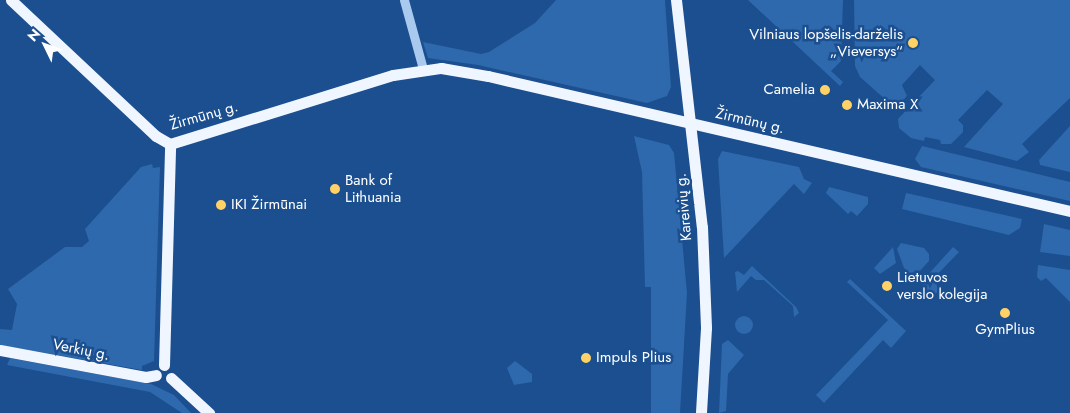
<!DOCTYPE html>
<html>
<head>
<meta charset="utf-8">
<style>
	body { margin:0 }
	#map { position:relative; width:1070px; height:413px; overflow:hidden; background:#1b4f8f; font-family:Jost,sans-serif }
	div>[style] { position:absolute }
	.green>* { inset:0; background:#2e69ad }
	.round { border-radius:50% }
	.minor>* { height:9px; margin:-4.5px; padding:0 4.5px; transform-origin:4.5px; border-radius:4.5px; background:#a9c9ee }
	.major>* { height:11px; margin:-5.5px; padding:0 5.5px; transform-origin:5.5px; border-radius:5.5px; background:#f0f6ff }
	.dots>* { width:14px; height:14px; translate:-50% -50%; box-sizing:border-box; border:2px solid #1b4f8f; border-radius:50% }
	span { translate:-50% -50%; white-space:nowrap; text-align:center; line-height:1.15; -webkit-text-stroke:5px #1b4f8f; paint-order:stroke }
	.poi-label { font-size:15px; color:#fff }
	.right { translate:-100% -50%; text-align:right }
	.left { translate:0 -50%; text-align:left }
	.street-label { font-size:15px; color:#fff }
	.north { position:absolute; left:20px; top:20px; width:50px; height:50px; -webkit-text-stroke:4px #1b4f8f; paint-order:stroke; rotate:312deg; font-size:14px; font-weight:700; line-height:20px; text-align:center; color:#fff }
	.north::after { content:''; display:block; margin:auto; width:18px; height:22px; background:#fff; clip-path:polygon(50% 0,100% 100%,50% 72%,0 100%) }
</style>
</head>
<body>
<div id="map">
	<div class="green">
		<i style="clip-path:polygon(556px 0,665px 0,671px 87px,667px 96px,647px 103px,478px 65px,428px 58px,423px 42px,481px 54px,489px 52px,535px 23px)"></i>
		<i style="clip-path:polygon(748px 0,843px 0,841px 61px,831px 71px,843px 82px,840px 86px)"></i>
		<i style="clip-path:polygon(854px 0,1070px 0,1070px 98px,1022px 144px,1029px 152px,1017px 161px,964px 147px,1003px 104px,987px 90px,958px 120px,963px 125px,963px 132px,951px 144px,941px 144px,940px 140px,925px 137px,924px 141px,911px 138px,899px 128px,898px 119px,935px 80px,920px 65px,902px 85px,907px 96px,895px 108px,860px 77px,855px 66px)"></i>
		<i style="clip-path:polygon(1070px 126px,1070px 172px,1040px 165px,1039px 160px)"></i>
		<i style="clip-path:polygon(634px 136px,669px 145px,674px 153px,687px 293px,680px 413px,651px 413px,651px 287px,645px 287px,642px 172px)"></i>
		<i style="clip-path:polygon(922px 146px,1070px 182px,1070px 201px,921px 167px,915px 159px)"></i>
		<i style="clip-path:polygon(722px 151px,799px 167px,804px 179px,812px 183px,804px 194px,794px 184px,724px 258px,718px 159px)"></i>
		<i style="clip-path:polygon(152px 164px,153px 168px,160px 167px,154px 361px,142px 366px,142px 370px,0 345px,0 329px,12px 330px,17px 304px,8px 289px,65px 247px,82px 247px,89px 241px,85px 229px,141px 167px)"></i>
		<i style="clip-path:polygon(829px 187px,868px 197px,868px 204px,857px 216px,851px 211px,848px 214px,826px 193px)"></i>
		<i style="clip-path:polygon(906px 193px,1022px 219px,1020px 228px,1009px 235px,902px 209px)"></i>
		<i style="clip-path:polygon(1044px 224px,1070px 230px,1070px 256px,1040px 252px)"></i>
		<i style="clip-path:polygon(901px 243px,924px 248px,929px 254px,929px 261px,919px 272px,910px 273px,904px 268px,897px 249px)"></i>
		<i style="clip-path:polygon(893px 247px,896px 263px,880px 274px,874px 268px)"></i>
		<i style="clip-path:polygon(953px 247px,959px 252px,932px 280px,940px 289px,930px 300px,922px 290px,924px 279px)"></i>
		<i style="clip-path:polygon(1038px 265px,1070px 270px,1070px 302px,1046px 278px,1041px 281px,1037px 277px)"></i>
		<i style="clip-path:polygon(752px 266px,796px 307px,799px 313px,794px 317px,793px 306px,764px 280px,756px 280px,751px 276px,737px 292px,735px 272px,738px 271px,744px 275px)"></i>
		<i style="clip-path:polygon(850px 279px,906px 331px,891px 348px,883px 340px,824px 403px,816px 395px,888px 320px,847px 282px)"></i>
		<i class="round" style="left:735px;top:316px;width:18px;height:18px"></i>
		<i style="clip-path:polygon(728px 340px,744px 355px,728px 374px,726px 411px,719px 413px,722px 344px)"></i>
		<i style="clip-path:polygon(10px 358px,151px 384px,174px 395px,191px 413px,182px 413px,150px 392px,7px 365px)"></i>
		<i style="clip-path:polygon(515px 361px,532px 374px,532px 382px,514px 385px,507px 368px)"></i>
	</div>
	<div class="minor">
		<i style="left:404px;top:0;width:72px;rotate:74.6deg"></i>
	</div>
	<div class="major">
		<i style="left:11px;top:0;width:199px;rotate:43.2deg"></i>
		<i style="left:156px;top:136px;width:16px;rotate:30deg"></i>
		<i style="left:170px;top:144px;width:233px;rotate:-17.2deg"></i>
		<i style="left:393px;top:75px;width:49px;rotate:-8.3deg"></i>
		<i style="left:441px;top:68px;width:48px;rotate:9.7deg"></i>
		<i style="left:488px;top:76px;width:597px;rotate:13.06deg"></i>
		<i style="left:676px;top:0;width:228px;rotate:83.5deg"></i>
		<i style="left:702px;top:227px;width:101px;rotate:87.7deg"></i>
		<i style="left:706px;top:328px;width:85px;rotate:93.4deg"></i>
		<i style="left:0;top:350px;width:148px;rotate:10.5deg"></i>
		<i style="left:146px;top:377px;width:10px;rotate:-11deg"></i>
		<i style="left:164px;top:365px;width:221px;rotate:-88.4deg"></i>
		<i style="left:171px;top:378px;width:52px;rotate:42.6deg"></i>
	</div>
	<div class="dots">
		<i style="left:913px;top:43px;background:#ffd166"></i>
		<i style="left:825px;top:90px;background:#ffd166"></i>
		<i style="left:847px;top:105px;background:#ffd166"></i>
		<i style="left:335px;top:189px;background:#ffd166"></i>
		<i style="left:221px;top:205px;background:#ffd166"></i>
		<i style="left:887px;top:286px;background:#ffd166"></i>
		<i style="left:1005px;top:313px;background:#ffd166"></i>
		<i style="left:586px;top:358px;background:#ffd166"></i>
	</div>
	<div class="poi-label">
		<span class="right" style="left:903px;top:43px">Vilniaus lopšelis-darželis<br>„Vieversys“</span>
		<span class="right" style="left:815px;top:90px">Camelia</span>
		<span class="left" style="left:857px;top:105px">Maxima X</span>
		<span class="left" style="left:345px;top:189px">Bank of<br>Lithuania</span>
		<span class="left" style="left:231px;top:205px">IKI Žirmūnai</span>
		<span class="left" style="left:897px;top:286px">Lietuvos<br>verslo kolegija</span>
		<span style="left:1005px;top:330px">GymPlius</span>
		<span class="left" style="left:596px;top:358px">Impuls Plius</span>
	</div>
	<div class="street-label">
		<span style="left:204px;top:116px;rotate:-16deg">Žirmūnų g.</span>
		<span style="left:750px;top:121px;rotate:13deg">Žirmūnų g.</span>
		<span style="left:684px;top:207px;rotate:-95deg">Kareivių g.</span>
		<span style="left:81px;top:350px;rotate:11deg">Verkių g.</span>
	</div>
	<div class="north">N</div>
</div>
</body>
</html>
